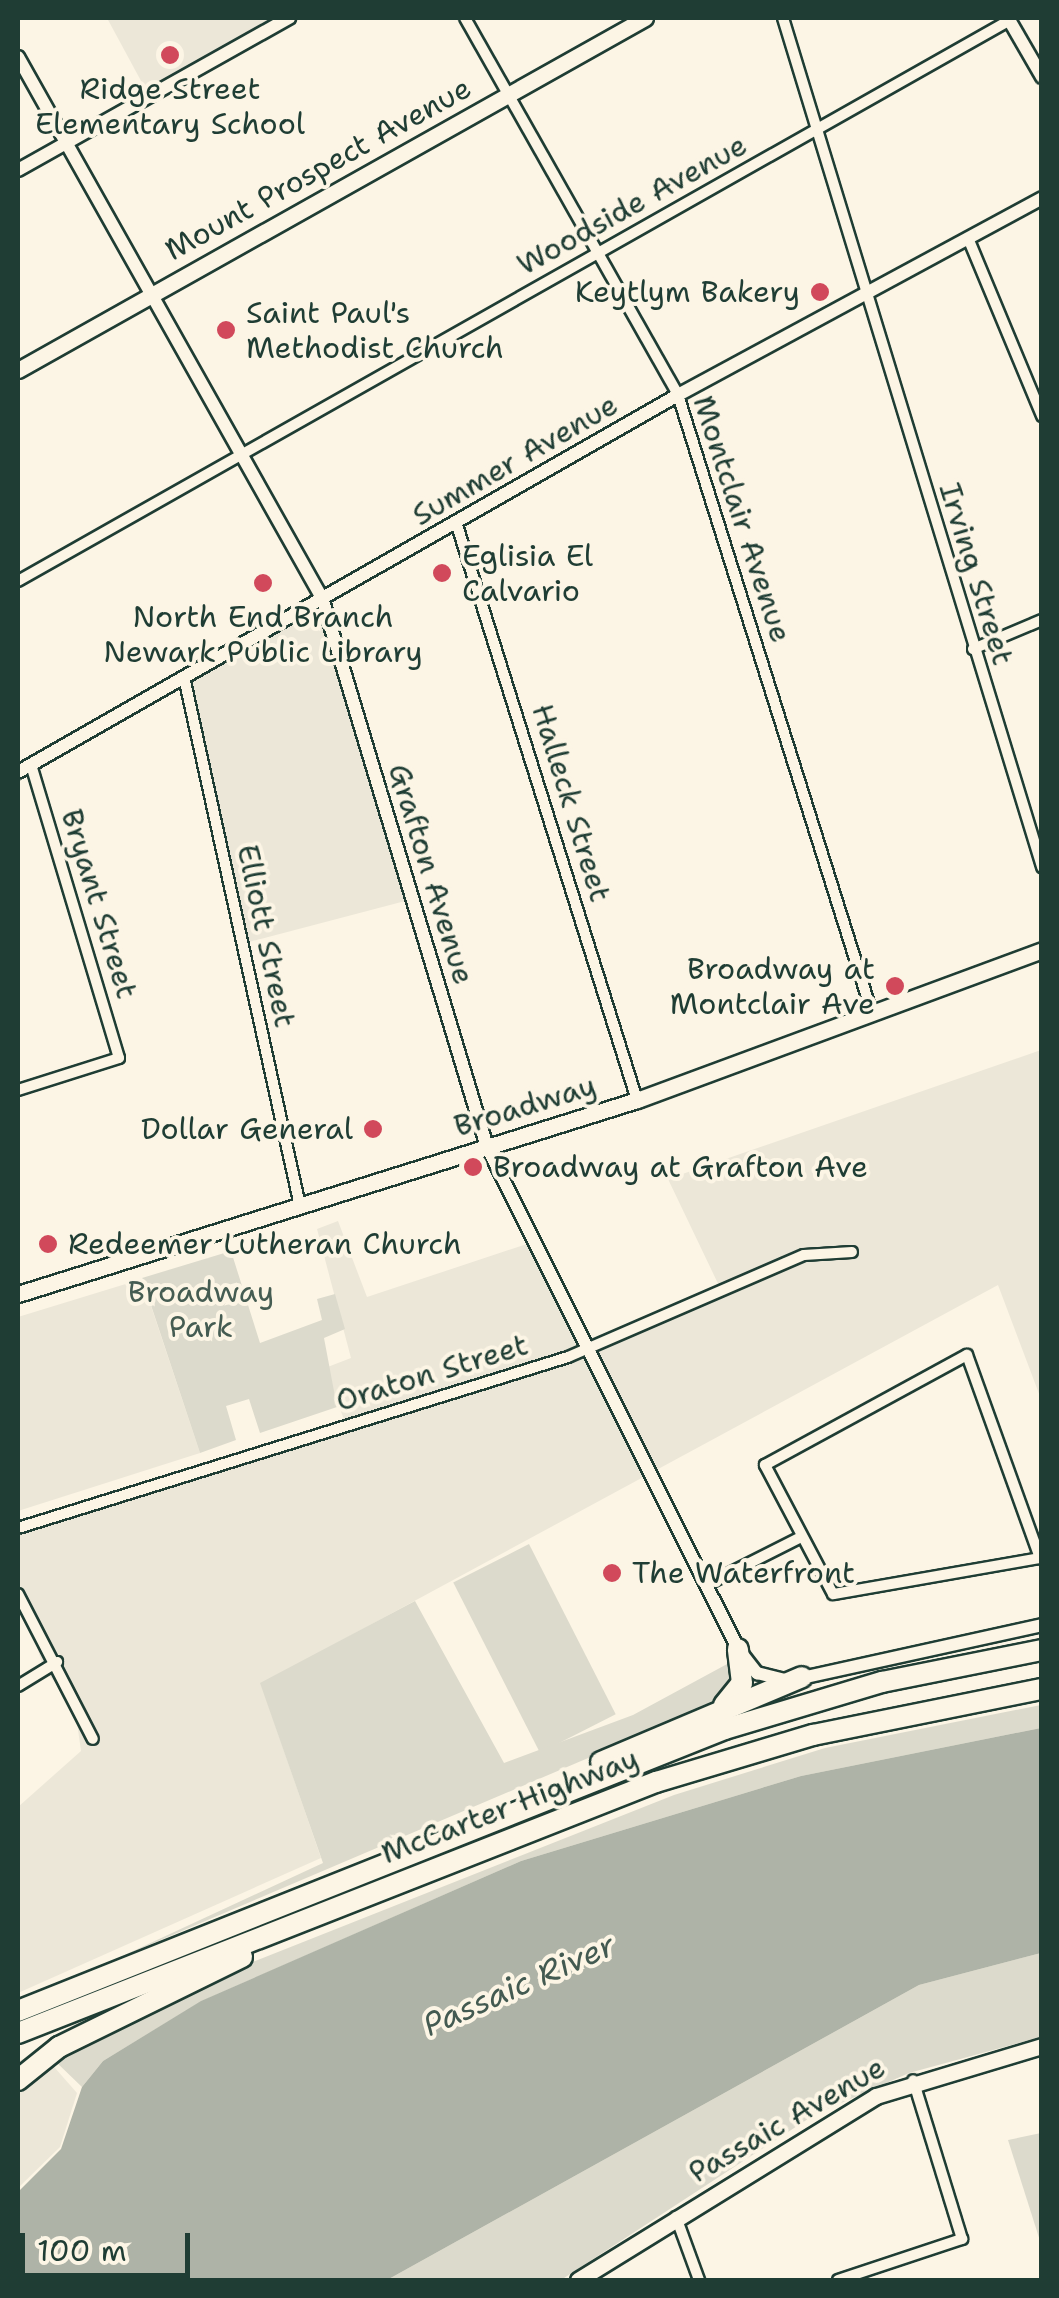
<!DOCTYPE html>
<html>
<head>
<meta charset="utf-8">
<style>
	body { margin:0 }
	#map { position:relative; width:1059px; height:2298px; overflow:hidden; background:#fcf5e5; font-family:"Shantell Sans",sans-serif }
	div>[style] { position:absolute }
	.built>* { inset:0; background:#ece7d8 }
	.green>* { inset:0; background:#dcdacc; transform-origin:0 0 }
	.water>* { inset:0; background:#aeb3a7 }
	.roads { filter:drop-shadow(2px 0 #1f3d34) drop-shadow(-2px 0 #1f3d34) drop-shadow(0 2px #1f3d34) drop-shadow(0 -2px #1f3d34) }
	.minor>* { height:10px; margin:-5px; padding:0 5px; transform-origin:5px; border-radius:5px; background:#fcf5e5 }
	.tertiary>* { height:12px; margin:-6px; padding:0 6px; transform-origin:6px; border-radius:6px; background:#fcf5e5 }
	.secondary>* { height:15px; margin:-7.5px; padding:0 7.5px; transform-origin:7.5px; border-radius:7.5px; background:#fcf5e5 }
	.motorway>* { height:20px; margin:-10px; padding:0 10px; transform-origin:10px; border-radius:10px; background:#fcf5e5 }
	.dots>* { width:28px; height:28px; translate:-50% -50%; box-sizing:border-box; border:5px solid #fcf5e5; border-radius:50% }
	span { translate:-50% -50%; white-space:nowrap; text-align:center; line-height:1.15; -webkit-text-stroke:8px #fcf5e5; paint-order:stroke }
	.poi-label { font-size:30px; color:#1f3d34 }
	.right { translate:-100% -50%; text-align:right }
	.left { translate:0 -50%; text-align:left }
	.street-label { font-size:30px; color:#1f3d34 }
	.park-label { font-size:30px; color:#455c52 }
	.water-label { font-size:32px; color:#435a51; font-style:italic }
	.frame { position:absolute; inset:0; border:20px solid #1f3d34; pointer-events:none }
	.scale { position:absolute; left:20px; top:2233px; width:170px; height:45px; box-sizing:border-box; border:5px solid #1f3d34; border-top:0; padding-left:12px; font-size:30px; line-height:35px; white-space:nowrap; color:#1f3d34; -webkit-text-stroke:8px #fcf5e5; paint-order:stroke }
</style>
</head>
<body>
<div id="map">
	<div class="built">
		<i style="clip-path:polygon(107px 18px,280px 18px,147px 92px)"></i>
		<i style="clip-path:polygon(320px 599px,409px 900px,245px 943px,187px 675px)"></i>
		<i style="clip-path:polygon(1041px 1050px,1041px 1399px,998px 1285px,261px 1684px,321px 1858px,18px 1993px,18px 1807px,81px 1751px,74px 1701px,45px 1672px,18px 1589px,18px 1531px,346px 1425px,325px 1368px,351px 1358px,317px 1229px,338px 1221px,367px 1297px,533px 1242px,588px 1351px,723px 1294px,668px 1179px)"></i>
		<i style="clip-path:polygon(142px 1279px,200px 1453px,18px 1511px,18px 1317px)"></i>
		<i style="clip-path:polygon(41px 2052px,77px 2093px,60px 2147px,18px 2188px,18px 2061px)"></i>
	</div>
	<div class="green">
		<i style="clip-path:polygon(231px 1251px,260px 1343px,322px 1320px,317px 1299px,335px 1294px,345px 1329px,324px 1338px,337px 1407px,260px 1433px,249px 1399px,226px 1406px,236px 1440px,200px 1453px,142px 1278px)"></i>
		<i style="left:529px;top:1544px;width:191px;height:85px;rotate:63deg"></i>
		<i style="clip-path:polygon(415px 1601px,504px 1763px,633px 1715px,729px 1663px,735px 1676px,708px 1707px,116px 1959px,323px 1863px,260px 1683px)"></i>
		<i style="clip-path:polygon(1041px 1705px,1041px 1728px,801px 1776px,521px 1861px,202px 2001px,103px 2061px,82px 2087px,54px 2060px,250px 1963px,674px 1795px,825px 1748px)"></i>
		<i style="clip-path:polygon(1041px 1953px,1041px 2037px,909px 2073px,814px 2115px,561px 2280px,387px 2280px,919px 1985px)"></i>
		<i style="clip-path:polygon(1041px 2133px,1042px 2133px,1041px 2244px,1008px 2140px)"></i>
	</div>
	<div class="water">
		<i style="clip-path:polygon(1041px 1728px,1041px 1953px,919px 1985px,387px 2280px,18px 2280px,18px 2192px,61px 2149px,82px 2087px,103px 2061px,201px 2001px,521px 1861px,801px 1776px)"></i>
	</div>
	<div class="roads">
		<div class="minor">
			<i style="left:465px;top:18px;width:433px;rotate:60.5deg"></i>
			<i style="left:678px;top:395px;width:648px;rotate:72.57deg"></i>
			<i style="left:783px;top:18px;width:888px;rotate:73.03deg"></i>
			<i style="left:968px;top:238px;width:193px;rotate:67.4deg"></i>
			<i style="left:456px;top:522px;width:606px;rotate:72.61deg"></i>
			<i style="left:18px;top:581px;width:1140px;rotate:-29.49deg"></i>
			<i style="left:973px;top:649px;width:75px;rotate:-22.8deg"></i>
			<i style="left:184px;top:677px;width:542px;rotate:77.63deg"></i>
			<i style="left:18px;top:1090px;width:106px;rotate:-17.6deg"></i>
			<i style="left:119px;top:1058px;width:307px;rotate:-106.7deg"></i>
			<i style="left:967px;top:1355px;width:216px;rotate:70.2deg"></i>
			<i style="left:1040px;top:1558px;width:210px;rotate:170.1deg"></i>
			<i style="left:833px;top:1594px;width:146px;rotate:-117.8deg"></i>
			<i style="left:765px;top:1465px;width:230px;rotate:-28.6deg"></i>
			<i style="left:18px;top:1528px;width:576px;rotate:-17.27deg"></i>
			<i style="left:568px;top:1357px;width:257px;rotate:-23.4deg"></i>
			<i style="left:804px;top:1255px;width:48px;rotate:-3.6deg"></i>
			<i style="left:706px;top:1585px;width:106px;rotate:-26.8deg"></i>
			<i style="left:18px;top:1594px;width:163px;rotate:62.7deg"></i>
			<i style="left:18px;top:1686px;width:46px;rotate:-31.6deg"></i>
			<i style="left:676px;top:2217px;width:67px;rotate:69.9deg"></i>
			<i style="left:838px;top:2280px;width:131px;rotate:-18.3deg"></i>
			<i style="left:962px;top:2239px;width:166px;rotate:-107.1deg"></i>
		</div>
		<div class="tertiary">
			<i style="left:1008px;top:18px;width:68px;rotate:60deg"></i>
			<i style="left:18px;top:57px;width:621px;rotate:60.67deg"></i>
			<i style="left:322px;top:598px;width:573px;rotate:73.27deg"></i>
			<i style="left:487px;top:1147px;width:561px;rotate:63.43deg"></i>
			<i style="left:738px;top:1649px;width:31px;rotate:52deg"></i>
			<i style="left:757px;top:1673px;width:32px;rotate:14deg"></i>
			<i style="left:788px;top:1681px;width:260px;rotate:-12.4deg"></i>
			<i style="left:18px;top:170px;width:311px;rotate:-29.3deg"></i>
			<i style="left:18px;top:772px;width:760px;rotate:-29.74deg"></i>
			<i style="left:678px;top:395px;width:414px;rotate:-28.4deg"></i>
		</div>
		<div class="secondary">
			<i style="left:18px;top:370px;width:719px;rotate:-29.31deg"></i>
			<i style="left:18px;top:1294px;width:649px;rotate:-17.4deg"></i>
			<i style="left:637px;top:1100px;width:432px;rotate:-20.3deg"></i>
			<i style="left:578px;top:2280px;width:350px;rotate:-31.7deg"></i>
			<i style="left:876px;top:2096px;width:173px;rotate:-16.8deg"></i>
		</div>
		<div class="motorway">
			<i style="left:724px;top:1705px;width:28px;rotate:-51deg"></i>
			<i style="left:742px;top:1683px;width:34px;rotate:-97deg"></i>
			<i style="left:601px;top:1762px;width:218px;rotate:-22.9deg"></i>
			<i style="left:18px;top:2011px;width:761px;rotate:-21.75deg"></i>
			<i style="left:725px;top:1729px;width:164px;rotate:-16.7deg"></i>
			<i style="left:882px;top:1682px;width:163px;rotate:-11.3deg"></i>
			<i style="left:18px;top:2033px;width:686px;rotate:-21.48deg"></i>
			<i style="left:656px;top:1782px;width:164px;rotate:-16.7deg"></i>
			<i style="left:813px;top:1735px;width:234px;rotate:-11.4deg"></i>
			<i style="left:18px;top:2080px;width:53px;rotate:-38.8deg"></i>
			<i style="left:59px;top:2047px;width:204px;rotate:-26.2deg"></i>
		</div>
	</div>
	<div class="dots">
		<i style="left:170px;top:55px;background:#d1495b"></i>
		<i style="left:820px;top:292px;background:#d1495b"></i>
		<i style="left:226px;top:330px;background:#d1495b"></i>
		<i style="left:442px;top:573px;background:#d1495b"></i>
		<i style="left:263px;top:583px;background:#d1495b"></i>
		<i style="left:895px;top:986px;background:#d1495b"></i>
		<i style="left:373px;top:1129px;background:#d1495b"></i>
		<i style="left:473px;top:1167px;background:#d1495b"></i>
		<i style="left:48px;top:1244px;background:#d1495b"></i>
		<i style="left:612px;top:1573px;background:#d1495b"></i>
	</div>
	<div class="poi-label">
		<span style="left:170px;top:106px">Ridge Street<br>Elementary School</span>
		<span class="right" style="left:800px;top:292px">Keytlym Bakery</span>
		<span class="left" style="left:246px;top:330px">Saint Paul's<br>Methodist Church</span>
		<span class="left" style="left:462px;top:573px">Eglisia El<br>Calvario</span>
		<span style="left:263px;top:634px">North End Branch<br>Newark Public Library</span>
		<span class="right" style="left:875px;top:986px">Broadway at<br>Montclair Ave</span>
		<span class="right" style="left:353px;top:1129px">Dollar General</span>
		<span class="left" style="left:493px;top:1167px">Broadway at Grafton Ave</span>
		<span class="left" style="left:68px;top:1244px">Redeemer Lutheran Church</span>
		<span class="left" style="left:632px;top:1573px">The Waterfront</span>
	</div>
	<div class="street-label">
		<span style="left:318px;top:169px;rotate:-29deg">Mount Prospect Avenue</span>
		<span style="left:632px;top:205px;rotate:-29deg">Woodside Avenue</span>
		<span style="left:515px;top:460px;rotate:-30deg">Summer Avenue</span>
		<span style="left:742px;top:519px;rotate:72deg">Montclair Avenue</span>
		<span style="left:976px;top:574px;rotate:73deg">Irving Street</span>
		<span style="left:571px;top:803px;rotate:73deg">Halleck Street</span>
		<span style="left:431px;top:874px;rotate:73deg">Grafton Avenue</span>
		<span style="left:99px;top:904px;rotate:73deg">Bryant Street</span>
		<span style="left:266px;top:936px;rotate:78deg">Elliott Street</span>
		<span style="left:525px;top:1106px;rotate:-17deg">Broadway</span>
		<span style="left:432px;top:1373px;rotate:-17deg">Oraton Street</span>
		<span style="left:510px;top:1806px;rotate:-21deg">McCarter Highway</span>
		<span style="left:787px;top:2120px;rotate:-30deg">Passaic Avenue</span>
	</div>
	<div class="park-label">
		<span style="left:201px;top:1309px">Broadway<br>Park</span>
	</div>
	<div class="water-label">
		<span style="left:519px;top:1985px;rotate:-24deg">Passaic River</span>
	</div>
	<div class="frame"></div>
	<div class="scale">100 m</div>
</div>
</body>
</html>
